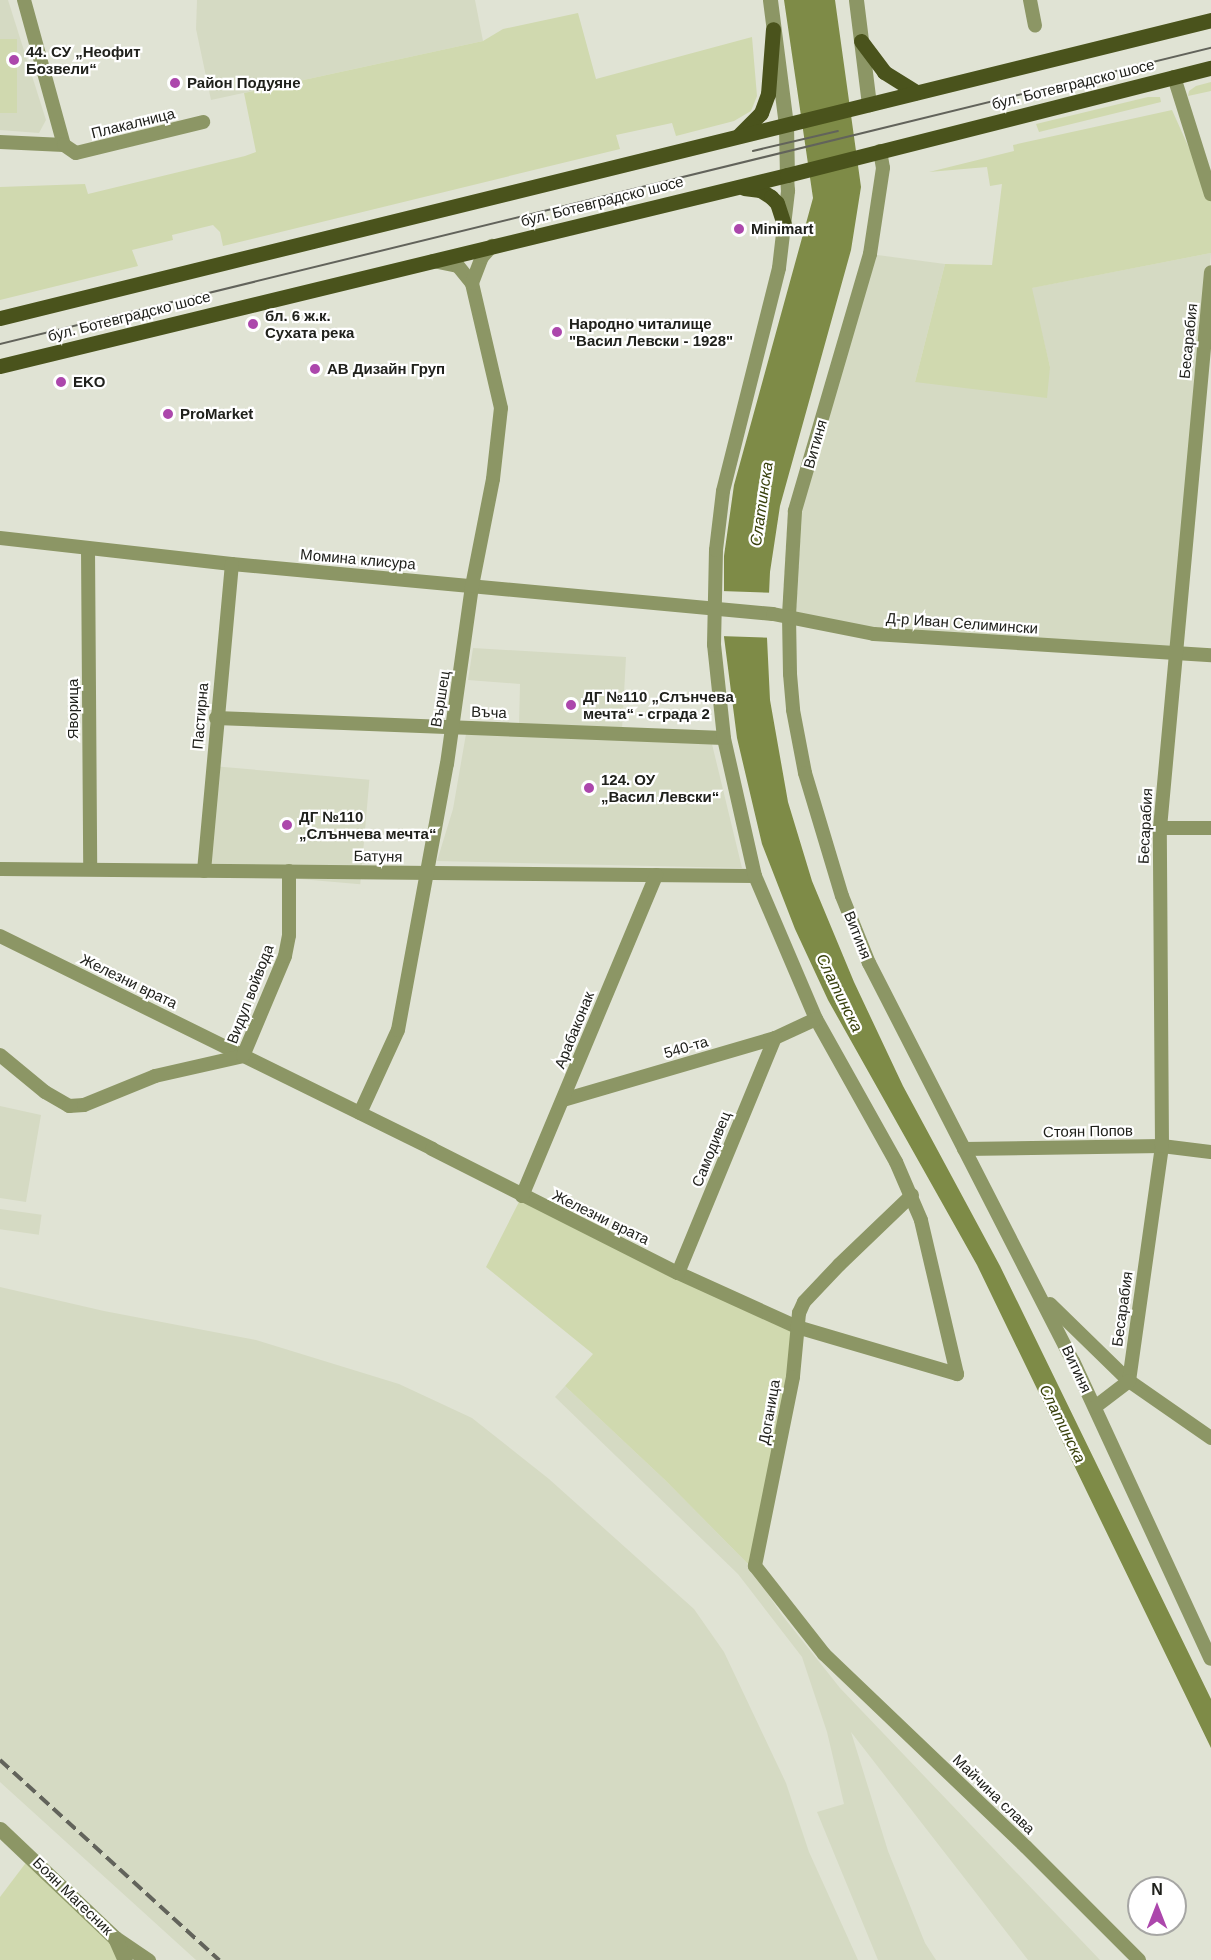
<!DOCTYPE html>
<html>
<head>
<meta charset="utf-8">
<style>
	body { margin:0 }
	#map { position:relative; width:1211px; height:1960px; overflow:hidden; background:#e0e3d4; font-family:Arial,sans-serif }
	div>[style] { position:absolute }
	.built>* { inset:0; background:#d5dac3; transform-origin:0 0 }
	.green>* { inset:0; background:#d0d9af; transform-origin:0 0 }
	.water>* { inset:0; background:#7e8b47 }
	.pier>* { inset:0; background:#e0e3d4; transform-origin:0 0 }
	.minor>* { height:14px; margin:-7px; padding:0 7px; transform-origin:7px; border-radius:7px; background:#8c9665 }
	.tertiary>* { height:15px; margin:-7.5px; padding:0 7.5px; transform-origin:7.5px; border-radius:7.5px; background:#8c9665 }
	.primary>* { height:15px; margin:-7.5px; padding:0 7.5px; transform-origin:7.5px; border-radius:7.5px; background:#4a531c }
	.tram>* { height:1.5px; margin:-0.75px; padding:0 0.75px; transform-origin:0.75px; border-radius:0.75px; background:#62635b }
	.rail>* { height:4px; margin-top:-2px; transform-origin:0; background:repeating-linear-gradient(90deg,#62635b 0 12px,transparent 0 18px) }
	.dots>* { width:16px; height:16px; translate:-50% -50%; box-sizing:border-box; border:3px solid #fff; border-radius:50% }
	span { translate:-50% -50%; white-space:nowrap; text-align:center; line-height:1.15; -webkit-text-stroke:4.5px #fff; paint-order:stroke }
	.poi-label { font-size:15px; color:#20211c; font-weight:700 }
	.left { translate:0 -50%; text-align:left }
	.street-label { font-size:15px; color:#20211c }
	.water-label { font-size:16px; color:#38400b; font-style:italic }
	.north { position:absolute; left:1127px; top:1876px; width:60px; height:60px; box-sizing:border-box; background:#fff; border:2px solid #a6a6a4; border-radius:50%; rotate:0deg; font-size:16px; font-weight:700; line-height:24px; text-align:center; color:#20211c }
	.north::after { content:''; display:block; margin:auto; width:21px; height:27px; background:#ac47ac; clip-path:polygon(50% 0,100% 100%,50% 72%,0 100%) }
</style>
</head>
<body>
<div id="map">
	<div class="built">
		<i style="clip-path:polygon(0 0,8px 0,46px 120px,39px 133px,0 130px)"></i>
		<i style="clip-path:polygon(197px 0,475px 0,483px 41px,211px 100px,196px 29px)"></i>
		<i style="clip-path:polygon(1211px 253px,1177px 653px,874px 634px,789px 616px,795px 511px,870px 254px,945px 264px,915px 382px,1050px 367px,1031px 288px)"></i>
		<i style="clip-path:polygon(473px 648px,626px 657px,622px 730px,519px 726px,520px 684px,468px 680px)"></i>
		<i style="clip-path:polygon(466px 734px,712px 744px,742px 868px,437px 861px,453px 809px)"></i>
		<i style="left:212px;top:766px;width:158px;height:105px;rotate:5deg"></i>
		<i style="clip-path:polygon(0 1106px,41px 1115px,26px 1202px,0 1198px)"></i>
		<i style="left:0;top:1209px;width:42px;height:20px;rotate:8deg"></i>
		<i style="clip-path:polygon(0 1287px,104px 1311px,256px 1340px,399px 1384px,472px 1418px,549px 1479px,694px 1609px,724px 1652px,786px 1783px,809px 1852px,858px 1960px,196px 1960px,0 1782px)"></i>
		<i style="clip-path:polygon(565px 1386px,665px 1480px,747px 1563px,782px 1615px,840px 1688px,1100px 1960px,1028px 1960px,851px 1732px,888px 1851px,925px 1943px,936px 1960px,878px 1960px,817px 1812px,844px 1804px,827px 1732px,802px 1657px,738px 1574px,555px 1397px)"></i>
	</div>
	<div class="green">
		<i style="clip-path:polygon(578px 13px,596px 79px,752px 37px,757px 96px,751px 111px,734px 121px,676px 136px,672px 123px,616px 135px,620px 149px,223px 246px,220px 232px,213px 225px,172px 235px,173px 240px,132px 250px,138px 266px,0 300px,0 187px,85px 184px,88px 194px,245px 156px,256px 152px,244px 93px,483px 41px,503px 29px)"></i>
		<i style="left:0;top:39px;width:17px;height:74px"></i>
		<i style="clip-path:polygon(1211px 82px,1211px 91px,1188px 96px,1189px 91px,1196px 86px)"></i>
		<i style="clip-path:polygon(1148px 97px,1160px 97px,1161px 102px,1039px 132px,1036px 124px)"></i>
		<i style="clip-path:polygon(1172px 110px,1211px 197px,1211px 253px,1032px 288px,1050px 367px,1047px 398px,915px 382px,945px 264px,992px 265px,1002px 184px,990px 186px,987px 167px,929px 172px,1014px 151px,1013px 145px)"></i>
		<i style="clip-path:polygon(522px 1196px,797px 1327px,755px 1566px,747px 1563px,665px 1480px,565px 1386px,593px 1354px,486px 1267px)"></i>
		<i style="clip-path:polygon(31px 1856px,125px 1960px,0 1960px,0 1897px)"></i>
	</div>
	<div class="water">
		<i style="clip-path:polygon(784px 0,835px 0,861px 187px,851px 250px,780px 506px,770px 572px,767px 638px,770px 700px,788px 802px,812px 881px,854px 982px,903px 1086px,1000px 1266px,1211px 1699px,1211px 1748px,977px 1265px,828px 1000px,795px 929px,762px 844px,737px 738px,724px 637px,724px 556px,734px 485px,813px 198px)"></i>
	</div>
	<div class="pier">
		<i style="left:721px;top:591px;width:51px;height:45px;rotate:2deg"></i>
	</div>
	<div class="minor">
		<i style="left:24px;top:0;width:150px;rotate:74.6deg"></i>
		<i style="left:1030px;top:0;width:26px;rotate:79deg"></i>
		<i style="left:1174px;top:77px;width:123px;rotate:72.5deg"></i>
		<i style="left:0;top:142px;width:64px;rotate:2.7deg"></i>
		<i style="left:64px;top:145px;width:14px;rotate:34deg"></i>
		<i style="left:76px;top:153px;width:131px;rotate:-13.7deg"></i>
		<i style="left:880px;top:151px;width:17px;rotate:80deg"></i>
		<i style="left:883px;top:168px;width:87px;rotate:98.6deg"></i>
		<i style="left:870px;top:254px;width:268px;rotate:106.3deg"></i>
		<i style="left:795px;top:511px;width:105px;rotate:93.3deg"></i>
		<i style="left:789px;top:616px;width:58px;rotate:89deg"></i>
		<i style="left:790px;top:674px;width:36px;rotate:85deg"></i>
		<i style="left:793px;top:710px;width:64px;rotate:79.2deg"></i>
		<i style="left:805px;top:773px;width:128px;rotate:73.3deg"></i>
		<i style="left:842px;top:896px;width:72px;rotate:68.1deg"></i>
		<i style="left:869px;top:963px;width:447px;rotate:62.9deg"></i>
		<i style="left:1073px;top:1361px;width:328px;rotate:65.2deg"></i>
		<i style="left:433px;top:261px;width:25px;rotate:11deg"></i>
		<i style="left:458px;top:266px;width:22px;rotate:51deg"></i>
		<i style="left:0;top:538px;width:233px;rotate:6.4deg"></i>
		<i style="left:232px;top:564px;width:543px;rotate:5.28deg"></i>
		<i style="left:773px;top:614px;width:103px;rotate:11.2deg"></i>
		<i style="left:874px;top:634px;width:338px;rotate:3.6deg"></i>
		<i style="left:88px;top:549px;width:320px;rotate:89.6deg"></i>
		<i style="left:216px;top:718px;width:508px;rotate:2.25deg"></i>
		<i style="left:1160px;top:828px;width:51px"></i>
		<i style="left:0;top:869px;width:755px;rotate:0.53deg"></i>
		<i style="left:204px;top:871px;width:308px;rotate:-84.8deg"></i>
		<i style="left:0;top:936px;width:482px;rotate:26.2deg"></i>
		<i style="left:432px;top:1149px;width:275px;rotate:26.8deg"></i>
		<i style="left:678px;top:1273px;width:131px;rotate:24.4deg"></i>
		<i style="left:797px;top:1327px;width:167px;rotate:16.4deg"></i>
		<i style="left:957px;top:1374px;width:158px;rotate:-103.2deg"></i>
		<i style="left:921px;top:1220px;width:63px;rotate:-113.3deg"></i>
		<i style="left:896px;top:1162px;width:164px;rotate:-119.2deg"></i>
		<i style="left:816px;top:1019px;width:155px;rotate:-113.1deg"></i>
		<i style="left:755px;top:876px;width:141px;rotate:-102.7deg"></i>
		<i style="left:724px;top:738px;width:94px;rotate:-96.1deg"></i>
		<i style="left:714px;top:645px;width:95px;rotate:-88.8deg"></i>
		<i style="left:716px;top:550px;width:59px;rotate:-83.2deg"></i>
		<i style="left:723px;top:491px;width:230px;rotate:-75.9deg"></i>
		<i style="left:779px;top:268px;width:78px;rotate:-83.3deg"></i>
		<i style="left:788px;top:191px;width:16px;rotate:-94deg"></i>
		<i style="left:0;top:1055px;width:58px;rotate:39.4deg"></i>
		<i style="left:45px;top:1092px;width:28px;rotate:30deg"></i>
		<i style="left:69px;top:1106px;width:15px;rotate:-4deg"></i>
		<i style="left:84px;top:1105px;width:77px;rotate:-22.2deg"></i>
		<i style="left:155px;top:1076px;width:90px;rotate:-12.8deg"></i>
		<i style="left:243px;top:1056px;width:108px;rotate:-67.2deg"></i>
		<i style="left:285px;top:956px;width:21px;rotate:-79deg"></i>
		<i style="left:289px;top:935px;width:64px;rotate:-90deg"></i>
		<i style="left:563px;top:1100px;width:221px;rotate:-16.3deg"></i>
		<i style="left:775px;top:1038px;width:45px;rotate:-24.9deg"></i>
		<i style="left:360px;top:1113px;width:91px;rotate:-65.4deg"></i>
		<i style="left:398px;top:1030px;width:270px;rotate:-79.6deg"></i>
		<i style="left:447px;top:764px;width:180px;rotate:-82deg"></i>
		<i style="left:472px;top:586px;width:109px;rotate:-78.9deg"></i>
		<i style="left:493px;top:479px;width:71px;rotate:-83.6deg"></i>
		<i style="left:501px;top:408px;width:128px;rotate:-103.1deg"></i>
		<i style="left:472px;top:283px;width:28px;rotate:-69deg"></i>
		<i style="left:482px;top:257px;width:15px;rotate:-48deg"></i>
		<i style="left:964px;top:1149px;width:198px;rotate:-0.9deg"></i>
		<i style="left:1162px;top:1146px;width:49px;rotate:7deg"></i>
		<i style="left:912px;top:1195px;width:101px;rotate:136.2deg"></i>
		<i style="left:839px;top:1265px;width:51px;rotate:133.4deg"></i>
		<i style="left:804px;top:1302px;width:12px;rotate:114deg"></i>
		<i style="left:799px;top:1313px;width:64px;rotate:95.4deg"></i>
		<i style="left:793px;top:1377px;width:193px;rotate:101.4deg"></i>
		<i style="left:755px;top:1566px;width:112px;rotate:51.9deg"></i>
		<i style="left:824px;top:1654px;width:279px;rotate:43.7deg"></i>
		<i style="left:1026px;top:1847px;width:160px;rotate:45deg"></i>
		<i style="left:522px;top:1196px;width:348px;rotate:-67.3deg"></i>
		<i style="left:678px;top:1273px;width:254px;rotate:-67.6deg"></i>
		<i style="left:1050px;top:1304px;width:110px;rotate:44.3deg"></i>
		<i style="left:1129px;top:1381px;width:100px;rotate:34.8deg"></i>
		<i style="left:1129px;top:1381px;width:237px;rotate:-82deg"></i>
		<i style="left:1162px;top:1146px;width:318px;rotate:-90.4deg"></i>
		<i style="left:1160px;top:828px;width:558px;rotate:-84.76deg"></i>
		<i style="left:1095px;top:1407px;width:43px;rotate:-37.4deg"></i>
	</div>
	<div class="tertiary">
		<i style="left:770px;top:0;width:126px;rotate:82.7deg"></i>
		<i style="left:786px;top:125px;width:50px;rotate:88.9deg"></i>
		<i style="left:856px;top:0;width:105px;rotate:82.9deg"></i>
		<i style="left:0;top:1829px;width:158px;rotate:43.5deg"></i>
		<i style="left:115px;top:1938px;width:40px;rotate:34deg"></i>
		<i style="left:115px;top:1938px;width:24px;rotate:66deg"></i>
	</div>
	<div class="primary">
		<i style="left:861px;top:41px;width:39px;rotate:53deg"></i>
		<i style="left:884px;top:72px;width:38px;rotate:32deg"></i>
		<i style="left:739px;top:135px;width:31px;rotate:-45deg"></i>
		<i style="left:761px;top:113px;width:20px;rotate:-70deg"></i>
		<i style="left:768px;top:94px;width:65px;rotate:-85.6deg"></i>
		<i style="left:744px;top:188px;width:16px;rotate:7deg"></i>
		<i style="left:760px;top:190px;width:13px;rotate:32deg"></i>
		<i style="left:771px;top:197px;width:8px;rotate:45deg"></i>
		<i style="left:777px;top:203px;width:23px;rotate:72deg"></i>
		<i style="left:0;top:318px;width:1247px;rotate:-13.82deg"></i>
		<i style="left:0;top:366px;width:810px;rotate:-13.64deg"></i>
		<i style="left:787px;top:175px;width:437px;rotate:-14.2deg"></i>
	</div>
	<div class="tram">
		<i style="left:753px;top:151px;width:87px;rotate:-13.2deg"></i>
		<i style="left:0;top:344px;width:1247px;rotate:-13.74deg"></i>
	</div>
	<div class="rail">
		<i style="left:0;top:1760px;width:297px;rotate:42.4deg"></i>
	</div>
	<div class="dots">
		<i style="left:14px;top:60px;background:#ac47ac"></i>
		<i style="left:175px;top:83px;background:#ac47ac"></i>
		<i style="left:739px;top:229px;background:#ac47ac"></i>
		<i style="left:253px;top:324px;background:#ac47ac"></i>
		<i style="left:557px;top:332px;background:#ac47ac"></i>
		<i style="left:315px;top:369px;background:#ac47ac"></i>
		<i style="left:61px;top:382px;background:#ac47ac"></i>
		<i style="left:168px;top:414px;background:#ac47ac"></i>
		<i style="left:571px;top:705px;background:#ac47ac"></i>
		<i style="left:589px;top:788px;background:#ac47ac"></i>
		<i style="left:287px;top:825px;background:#ac47ac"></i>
	</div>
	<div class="poi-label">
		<span class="left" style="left:26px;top:60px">44. СУ „Неофит<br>Бозвели“</span>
		<span class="left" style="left:187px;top:83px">Район Подуяне</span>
		<span class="left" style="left:751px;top:229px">Minimart</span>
		<span class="left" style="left:265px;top:324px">бл. 6 ж.к.<br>Сухата река</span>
		<span class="left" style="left:569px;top:332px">Народно читалище<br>"Васил Левски - 1928"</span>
		<span class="left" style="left:327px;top:369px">АВ Дизайн Груп</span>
		<span class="left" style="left:73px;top:382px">EKO</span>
		<span class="left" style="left:180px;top:414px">ProMarket</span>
		<span class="left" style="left:583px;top:705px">ДГ №110 „Слънчева<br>мечта“ - сграда 2</span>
		<span class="left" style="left:601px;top:788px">124. ОУ<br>„Васил Левски“</span>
		<span class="left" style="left:299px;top:825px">ДГ №110<br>„Слънчева мечта“</span>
	</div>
	<div class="street-label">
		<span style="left:1073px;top:84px;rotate:-14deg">бул. Ботевградско шосе</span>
		<span style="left:133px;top:123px;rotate:-14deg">Плакалница</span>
		<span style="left:602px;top:201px;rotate:-14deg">бул. Ботевградско шосе</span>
		<span style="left:129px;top:316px;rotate:-14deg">бул. Ботевградско шосе</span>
		<span style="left:1188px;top:341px;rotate:-84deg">Бесарабия</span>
		<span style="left:815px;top:444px;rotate:-74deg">Витиня</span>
		<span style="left:358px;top:559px;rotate:5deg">Момина клисура</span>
		<span style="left:962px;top:623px;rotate:4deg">Д-р Иван Селимински</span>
		<span style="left:440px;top:699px;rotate:-81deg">Вършец</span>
		<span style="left:73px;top:709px;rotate:-90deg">Яворица</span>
		<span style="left:489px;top:712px;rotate:2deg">Въча</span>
		<span style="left:200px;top:716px;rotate:-85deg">Пастирна</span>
		<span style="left:1145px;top:826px;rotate:-87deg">Бесарабия</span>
		<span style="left:378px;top:856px;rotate:1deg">Батуня</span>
		<span style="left:858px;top:935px;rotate:68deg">Витиня</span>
		<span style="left:129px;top:981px;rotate:26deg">Железни врата</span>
		<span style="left:250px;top:994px;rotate:-69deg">Видул войвода</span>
		<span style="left:574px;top:1030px;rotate:-68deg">Арабаконак</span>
		<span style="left:686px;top:1047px;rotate:-16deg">540-та</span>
		<span style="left:1088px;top:1131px;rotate:-1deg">Стоян Попов</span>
		<span style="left:711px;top:1149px;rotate:-68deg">Самодивец</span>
		<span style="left:601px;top:1217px;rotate:26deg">Железни врата</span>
		<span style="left:1122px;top:1309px;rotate:-82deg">Бесарабия</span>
		<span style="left:1077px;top:1369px;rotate:65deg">Витиня</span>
		<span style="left:769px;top:1412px;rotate:-80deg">Доганица</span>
		<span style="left:994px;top:1794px;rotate:44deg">Майчина слава</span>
		<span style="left:73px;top:1896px;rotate:44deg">Боян Магесник</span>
	</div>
	<div class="water-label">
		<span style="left:762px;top:504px;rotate:-82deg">Слатинска</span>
		<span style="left:839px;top:993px;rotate:64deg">Слатинска</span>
		<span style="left:1062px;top:1424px;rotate:64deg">Слатинска</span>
	</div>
	<div class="north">N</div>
</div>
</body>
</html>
